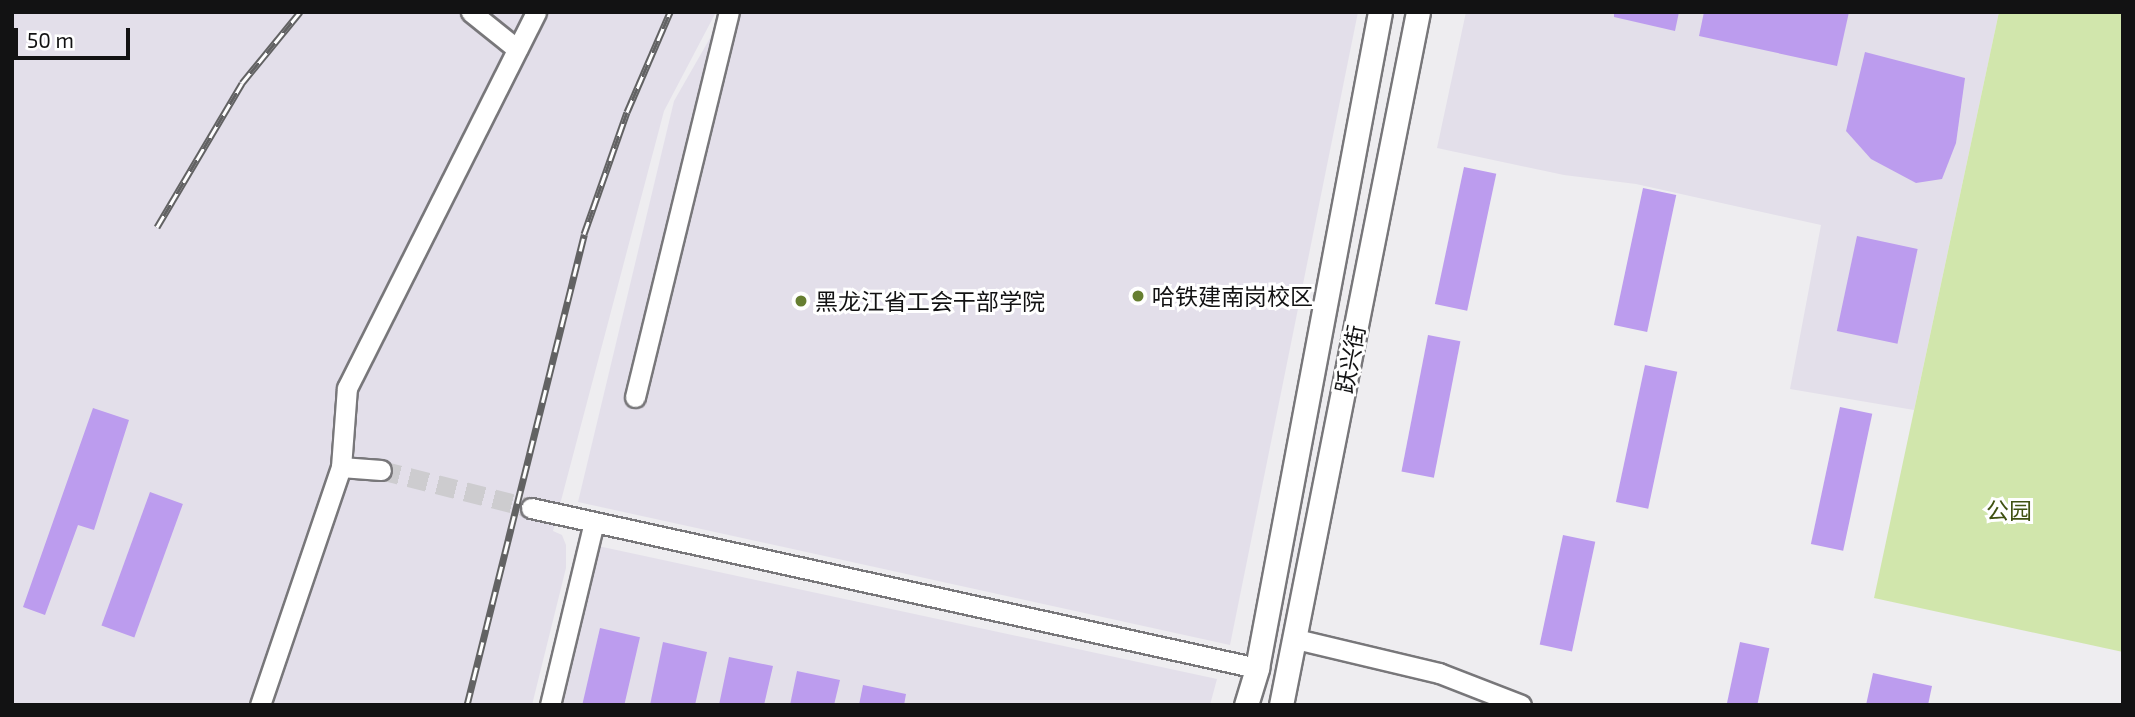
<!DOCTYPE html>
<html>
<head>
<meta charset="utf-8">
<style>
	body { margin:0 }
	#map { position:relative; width:2135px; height:717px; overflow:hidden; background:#eeedf0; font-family:"Exo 2","Noto Sans SC",sans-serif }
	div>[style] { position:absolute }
	.built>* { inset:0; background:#e3dfea }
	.green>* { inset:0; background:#d1e6ac }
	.building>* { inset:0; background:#bc9cee; transform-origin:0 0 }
	.minor-tunnel>* { height:19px; margin-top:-9.5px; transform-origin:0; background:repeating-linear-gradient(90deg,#cdcccf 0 19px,transparent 0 29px) }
	.roads { filter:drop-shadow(2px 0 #78777a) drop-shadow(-2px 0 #78777a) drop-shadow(0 2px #78777a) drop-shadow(0 -2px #78777a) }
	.minor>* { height:19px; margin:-9.5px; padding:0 9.5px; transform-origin:9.5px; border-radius:9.5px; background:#fff }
	.major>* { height:23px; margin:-11.5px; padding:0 11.5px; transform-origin:11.5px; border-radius:11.5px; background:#fff }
	.rail>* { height:7px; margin-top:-3.5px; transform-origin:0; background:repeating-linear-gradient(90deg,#fff 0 13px,#626263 0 26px); box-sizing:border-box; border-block:2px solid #626263 }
	.dots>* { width:19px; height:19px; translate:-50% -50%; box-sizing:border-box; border:4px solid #fff; border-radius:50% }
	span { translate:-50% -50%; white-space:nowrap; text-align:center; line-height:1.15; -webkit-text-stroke:6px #fff; paint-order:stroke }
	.poi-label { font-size:23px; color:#121213 }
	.left { translate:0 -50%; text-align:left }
	.street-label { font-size:23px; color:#121213 }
	.park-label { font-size:23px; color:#3f5111 }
	.frame { position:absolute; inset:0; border:14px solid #121213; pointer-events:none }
	.scale { position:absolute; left:14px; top:28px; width:116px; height:32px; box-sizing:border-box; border:4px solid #121213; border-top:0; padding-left:9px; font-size:21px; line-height:24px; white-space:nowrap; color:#121213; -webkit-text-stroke:5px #fff; paint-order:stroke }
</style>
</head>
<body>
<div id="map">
	<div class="built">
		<i style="clip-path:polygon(12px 12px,716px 12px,664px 111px,553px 531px,562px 535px,566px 545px,566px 568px,532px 705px,12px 705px)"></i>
		<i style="clip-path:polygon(725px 12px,1358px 12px,1230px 645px,578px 502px,674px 101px)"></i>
		<i style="clip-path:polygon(1466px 12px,1999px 12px,1914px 410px,1790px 389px,1821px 225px,1636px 184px,1564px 175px,1437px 148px)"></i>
		<i style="clip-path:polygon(598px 546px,1217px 679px,1210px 705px,560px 705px)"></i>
	</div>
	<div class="green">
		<i style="clip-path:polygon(1999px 12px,2123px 13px,2123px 652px,1874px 598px)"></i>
	</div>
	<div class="building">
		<i style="clip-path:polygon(1614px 12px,1679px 12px,1675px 31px,1614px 17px)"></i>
		<i style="clip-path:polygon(1704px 12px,1849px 12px,1837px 66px,1699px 36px)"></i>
		<i style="clip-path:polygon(1865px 52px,1965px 78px,1956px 143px,1942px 179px,1916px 183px,1871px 159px,1846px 131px)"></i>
		<i style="left:1464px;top:167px;width:33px;height:140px;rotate:12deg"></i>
		<i style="left:1643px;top:188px;width:34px;height:140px;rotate:12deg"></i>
		<i style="left:1857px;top:236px;width:62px;height:97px;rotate:12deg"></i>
		<i style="left:1428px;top:335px;width:33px;height:139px;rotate:11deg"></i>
		<i style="left:1645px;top:365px;width:33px;height:140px;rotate:12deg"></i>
		<i style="left:1840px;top:407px;width:33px;height:140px;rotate:12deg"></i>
		<i style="clip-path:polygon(93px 408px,129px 420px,94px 530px,78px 525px,45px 615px,23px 607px)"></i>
		<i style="left:150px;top:492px;width:35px;height:142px;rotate:20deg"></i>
		<i style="left:1563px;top:535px;width:33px;height:112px;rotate:12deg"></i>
		<i style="left:600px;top:628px;width:41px;height:79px;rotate:13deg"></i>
		<i style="clip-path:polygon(663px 642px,707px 652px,695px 705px,650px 705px)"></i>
		<i style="left:1740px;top:642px;width:30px;height:64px;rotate:12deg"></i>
		<i style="clip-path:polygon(729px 657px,773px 666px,764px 705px,719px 705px)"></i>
		<i style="clip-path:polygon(797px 671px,840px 680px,834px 705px,790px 705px)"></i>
		<i style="clip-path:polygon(1873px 673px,1932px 686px,1928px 705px,1866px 705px)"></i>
		<i style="clip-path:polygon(863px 685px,906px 694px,904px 705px,859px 705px)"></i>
	</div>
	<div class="minor-tunnel">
		<i style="left:381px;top:470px;width:155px;rotate:14.2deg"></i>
	</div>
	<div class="roads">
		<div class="minor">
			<i style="left:471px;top:12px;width:59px;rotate:38.8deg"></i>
			<i style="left:635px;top:397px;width:396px;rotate:-76.3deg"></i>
			<i style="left:341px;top:467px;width:40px;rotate:4.3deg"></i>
			<i style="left:531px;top:508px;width:743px;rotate:12.43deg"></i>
			<i style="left:1296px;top:639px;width:147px;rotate:13.4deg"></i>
			<i style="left:1439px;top:673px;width:88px;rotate:21.3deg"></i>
			<i style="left:260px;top:705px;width:251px;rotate:-71.2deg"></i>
			<i style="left:341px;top:467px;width:79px;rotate:-85.7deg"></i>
			<i style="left:347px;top:388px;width:421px;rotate:-63.3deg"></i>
			<i style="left:550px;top:705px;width:188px;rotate:-76.5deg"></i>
		</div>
		<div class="major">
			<i style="left:1246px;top:705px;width:39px;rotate:-73deg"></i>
			<i style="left:1257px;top:668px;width:667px;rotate:-79.38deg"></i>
			<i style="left:1281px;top:705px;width:706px;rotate:-78.82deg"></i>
		</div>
	</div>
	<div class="rail">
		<i style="left:157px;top:227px;width:167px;rotate:-59.4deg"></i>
		<i style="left:242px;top:83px;width:92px;rotate:-50.8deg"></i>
		<i style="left:467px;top:705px;width:485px;rotate:-76deg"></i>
		<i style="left:584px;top:234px;width:129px;rotate:-70.6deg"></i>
		<i style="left:627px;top:112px;width:109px;rotate:-66.7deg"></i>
	</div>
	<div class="dots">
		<i style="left:1138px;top:296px;background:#667e31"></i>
		<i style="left:801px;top:301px;background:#667e31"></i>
	</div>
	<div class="poi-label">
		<span class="left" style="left:1152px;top:296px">哈铁建南岗校区</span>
		<span class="left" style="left:815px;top:301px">黑龙江省工会干部学院</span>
	</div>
	<div class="street-label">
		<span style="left:1350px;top:359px;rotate:-79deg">跃兴街</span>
	</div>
	<div class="park-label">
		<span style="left:2009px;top:510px">公园</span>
	</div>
	<div class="frame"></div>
	<div class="scale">50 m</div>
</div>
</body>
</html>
